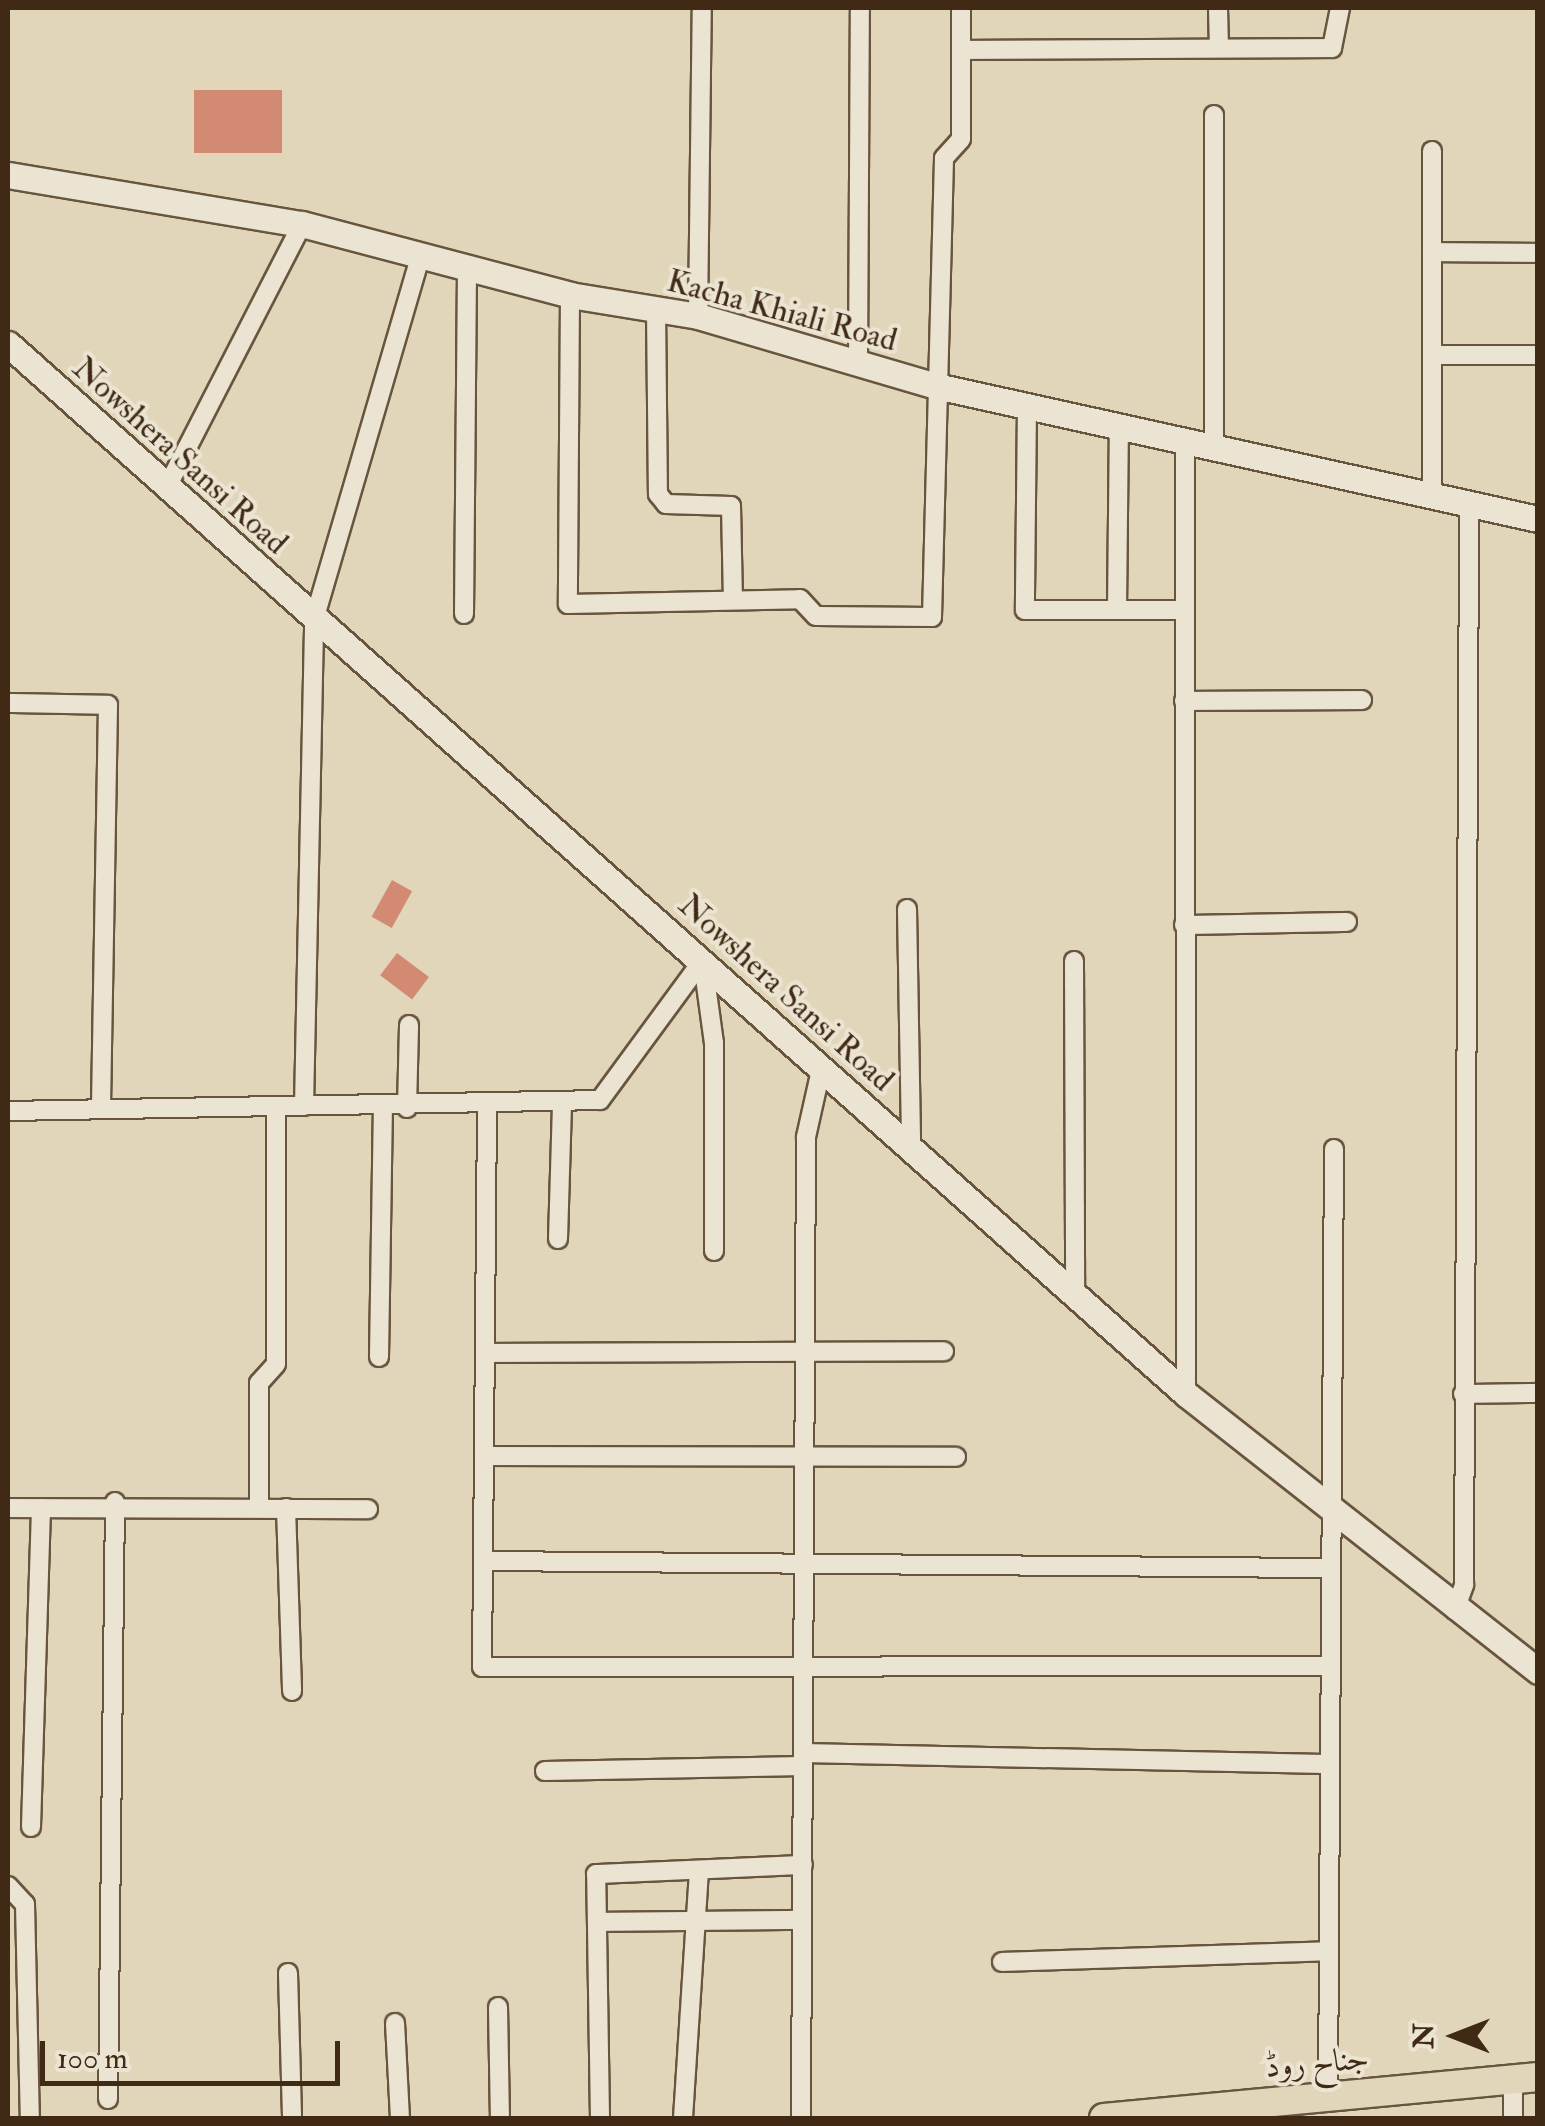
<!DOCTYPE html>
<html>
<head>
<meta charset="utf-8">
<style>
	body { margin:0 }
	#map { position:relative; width:1545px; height:2126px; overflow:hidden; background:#e2d6ba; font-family:"IM FELL Double Pica",Amiri,serif }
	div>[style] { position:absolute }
	.building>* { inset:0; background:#d38a72; transform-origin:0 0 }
	.roads { filter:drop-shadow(2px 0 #68553e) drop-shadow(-2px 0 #68553e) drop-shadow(0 2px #68553e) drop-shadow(0 -2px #68553e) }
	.street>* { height:18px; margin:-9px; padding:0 9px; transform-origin:9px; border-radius:9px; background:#ece4d2 }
	.secondary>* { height:25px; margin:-12.5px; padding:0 12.5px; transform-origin:12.5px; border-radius:12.5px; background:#ece4d2 }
	.primary>* { height:28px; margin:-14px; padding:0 14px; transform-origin:14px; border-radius:14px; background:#e2d6ba }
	span { translate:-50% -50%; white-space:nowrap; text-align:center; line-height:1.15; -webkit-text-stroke:8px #ece4d2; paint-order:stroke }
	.street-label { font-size:32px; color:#402a15 }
	.frame { position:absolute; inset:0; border:10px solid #402a15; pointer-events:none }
	.north { position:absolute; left:1405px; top:1986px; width:100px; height:100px; -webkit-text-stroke:8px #ece4d2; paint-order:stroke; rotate:270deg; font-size:28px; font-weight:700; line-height:40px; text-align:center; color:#402a15 }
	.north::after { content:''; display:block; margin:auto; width:35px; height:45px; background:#402a15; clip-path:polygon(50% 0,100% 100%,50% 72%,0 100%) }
	.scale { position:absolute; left:40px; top:2041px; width:300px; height:45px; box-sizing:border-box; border:5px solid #402a15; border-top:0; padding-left:12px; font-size:30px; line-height:35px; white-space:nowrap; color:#402a15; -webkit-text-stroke:8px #ece4d2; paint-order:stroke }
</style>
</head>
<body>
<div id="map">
	<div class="building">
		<i style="left:282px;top:90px;width:63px;height:88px;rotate:90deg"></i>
		<i style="left:392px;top:880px;width:23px;height:42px;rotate:29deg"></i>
		<i style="left:397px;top:953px;width:40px;height:28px;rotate:37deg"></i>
	</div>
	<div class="roads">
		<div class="street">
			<i style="left:1218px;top:8px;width:40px;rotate:88.6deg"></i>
			<i style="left:961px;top:50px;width:371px;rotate:-0.3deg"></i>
			<i style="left:1332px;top:48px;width:41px;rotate:-78.7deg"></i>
			<i style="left:1214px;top:115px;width:328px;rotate:90deg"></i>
			<i style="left:1432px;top:151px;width:346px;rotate:90deg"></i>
			<i style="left:1432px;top:252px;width:106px;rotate:0.5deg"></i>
			<i style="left:570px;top:295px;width:309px;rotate:90.4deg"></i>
			<i style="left:568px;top:604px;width:232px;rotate:-1.2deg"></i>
			<i style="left:800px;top:599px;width:23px;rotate:47deg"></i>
			<i style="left:816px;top:616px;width:116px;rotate:0.5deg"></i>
			<i style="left:932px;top:617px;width:459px;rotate:-88.5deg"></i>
			<i style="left:944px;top:158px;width:25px;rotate:-48deg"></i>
			<i style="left:961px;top:139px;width:131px;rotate:-90deg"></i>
			<i style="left:656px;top:309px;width:185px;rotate:89.4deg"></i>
			<i style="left:658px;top:494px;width:13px;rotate:51deg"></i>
			<i style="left:666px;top:504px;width:65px;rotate:1.8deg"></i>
			<i style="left:731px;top:506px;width:94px;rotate:88.8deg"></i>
			<i style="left:698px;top:316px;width:308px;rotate:-89.3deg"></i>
			<i style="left:1433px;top:355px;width:105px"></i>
			<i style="left:858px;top:366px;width:358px;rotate:-89.7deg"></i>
			<i style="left:1027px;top:405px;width:205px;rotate:90.6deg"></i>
			<i style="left:1025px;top:610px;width:158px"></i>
			<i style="left:1185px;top:439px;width:955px;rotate:89.94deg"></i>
			<i style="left:166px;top:489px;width:298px;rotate:-62.8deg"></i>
			<i style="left:1117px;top:610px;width:184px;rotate:-89.4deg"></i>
			<i style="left:464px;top:614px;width:348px;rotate:-89.5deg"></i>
			<i style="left:1184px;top:701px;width:178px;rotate:-0.3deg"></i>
			<i style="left:8px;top:703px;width:100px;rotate:1.1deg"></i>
			<i style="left:108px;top:705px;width:403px;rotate:91deg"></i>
			<i style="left:907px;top:909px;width:241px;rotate:89deg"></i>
			<i style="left:1184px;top:925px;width:163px;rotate:-1.1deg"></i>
			<i style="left:1074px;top:961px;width:335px;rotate:89.8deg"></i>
			<i style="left:703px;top:963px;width:81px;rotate:82.2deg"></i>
			<i style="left:714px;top:1043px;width:208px;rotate:90deg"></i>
			<i style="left:304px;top:1106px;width:486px;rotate:-88.8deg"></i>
			<i style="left:314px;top:620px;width:381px;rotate:-73.7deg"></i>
			<i style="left:487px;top:1107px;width:560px;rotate:90.51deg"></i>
			<i style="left:482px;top:1667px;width:843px;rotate:-0.07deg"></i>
			<i style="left:407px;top:1108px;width:83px;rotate:-88.6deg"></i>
			<i style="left:8px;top:1111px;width:592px;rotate:-1.06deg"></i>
			<i style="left:600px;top:1100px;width:174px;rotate:-53.7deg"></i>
			<i style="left:558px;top:1239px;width:135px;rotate:-88.3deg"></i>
			<i style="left:485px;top:1353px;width:459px;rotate:-0.2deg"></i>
			<i style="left:379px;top:1357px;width:250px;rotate:-89.1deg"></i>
			<i style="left:1463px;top:1394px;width:75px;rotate:-0.8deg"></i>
			<i style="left:484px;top:1456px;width:472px;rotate:0.1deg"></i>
			<i style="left:8px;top:1508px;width:360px;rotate:0.2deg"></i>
			<i style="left:259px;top:1508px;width:125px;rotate:-90deg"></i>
			<i style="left:259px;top:1383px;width:25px;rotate:-48deg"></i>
			<i style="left:276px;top:1364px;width:258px;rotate:-90deg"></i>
			<i style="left:286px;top:1508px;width:183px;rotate:88.1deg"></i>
			<i style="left:483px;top:1561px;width:842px;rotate:0.48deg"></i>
			<i style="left:1455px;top:1610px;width:27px;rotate:-70deg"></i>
			<i style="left:1464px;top:1585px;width:1081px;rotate:-89.73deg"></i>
			<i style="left:803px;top:1753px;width:522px;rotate:1.21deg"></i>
			<i style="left:545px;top:1771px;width:258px;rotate:-1.1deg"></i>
			<i style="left:31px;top:1827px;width:319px;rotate:-88.2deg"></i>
			<i style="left:8px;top:1886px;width:25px;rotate:47deg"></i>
			<i style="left:25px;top:1904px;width:214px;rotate:88.7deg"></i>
			<i style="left:600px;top:1922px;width:202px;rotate:-0.6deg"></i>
			<i style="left:1002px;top:1962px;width:324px;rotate:-1.9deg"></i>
			<i style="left:288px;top:1973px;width:145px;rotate:88.4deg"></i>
			<i style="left:498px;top:2007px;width:111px;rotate:89deg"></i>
			<i style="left:395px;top:2023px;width:95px;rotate:87deg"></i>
			<i style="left:1328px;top:2097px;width:948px;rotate:-89.64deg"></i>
			<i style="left:108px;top:2099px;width:597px;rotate:-89.33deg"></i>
			<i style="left:600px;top:2118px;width:244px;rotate:-90.9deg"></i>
			<i style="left:596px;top:1874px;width:207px;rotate:-2.5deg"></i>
			<i style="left:683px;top:2118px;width:248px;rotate:-86.3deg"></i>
			<i style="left:801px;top:2118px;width:981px;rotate:-89.71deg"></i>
			<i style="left:806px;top:1137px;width:69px;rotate:-77.4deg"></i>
			<i style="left:1513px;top:2118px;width:39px;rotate:-90deg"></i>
		</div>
		<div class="secondary">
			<i style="left:8px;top:175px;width:298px;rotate:9.5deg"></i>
			<i style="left:302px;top:224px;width:277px;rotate:14.8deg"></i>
			<i style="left:570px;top:295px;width:130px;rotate:9.3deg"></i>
			<i style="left:698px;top:316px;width:248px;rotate:16.4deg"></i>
			<i style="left:936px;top:386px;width:617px;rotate:12.46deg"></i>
			<i style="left:8px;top:344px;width:1578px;rotate:41.71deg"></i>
			<i style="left:1186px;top:1394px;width:448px;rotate:38.2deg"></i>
		</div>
		<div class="primary">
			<i style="left:1104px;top:2118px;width:436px;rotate:-5.4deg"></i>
		</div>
	</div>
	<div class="street-label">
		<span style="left:782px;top:311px;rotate:15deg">Kacha Khiali Road</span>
		<span style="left:180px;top:456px;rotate:42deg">Nowshera Sansi Road</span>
		<span style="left:786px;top:993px;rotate:42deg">Nowshera Sansi Road</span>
		<span style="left:1317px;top:2063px;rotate:-5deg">جناح روڈ</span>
	</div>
	<div class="frame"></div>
	<div class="north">N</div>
	<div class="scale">100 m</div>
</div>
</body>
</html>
